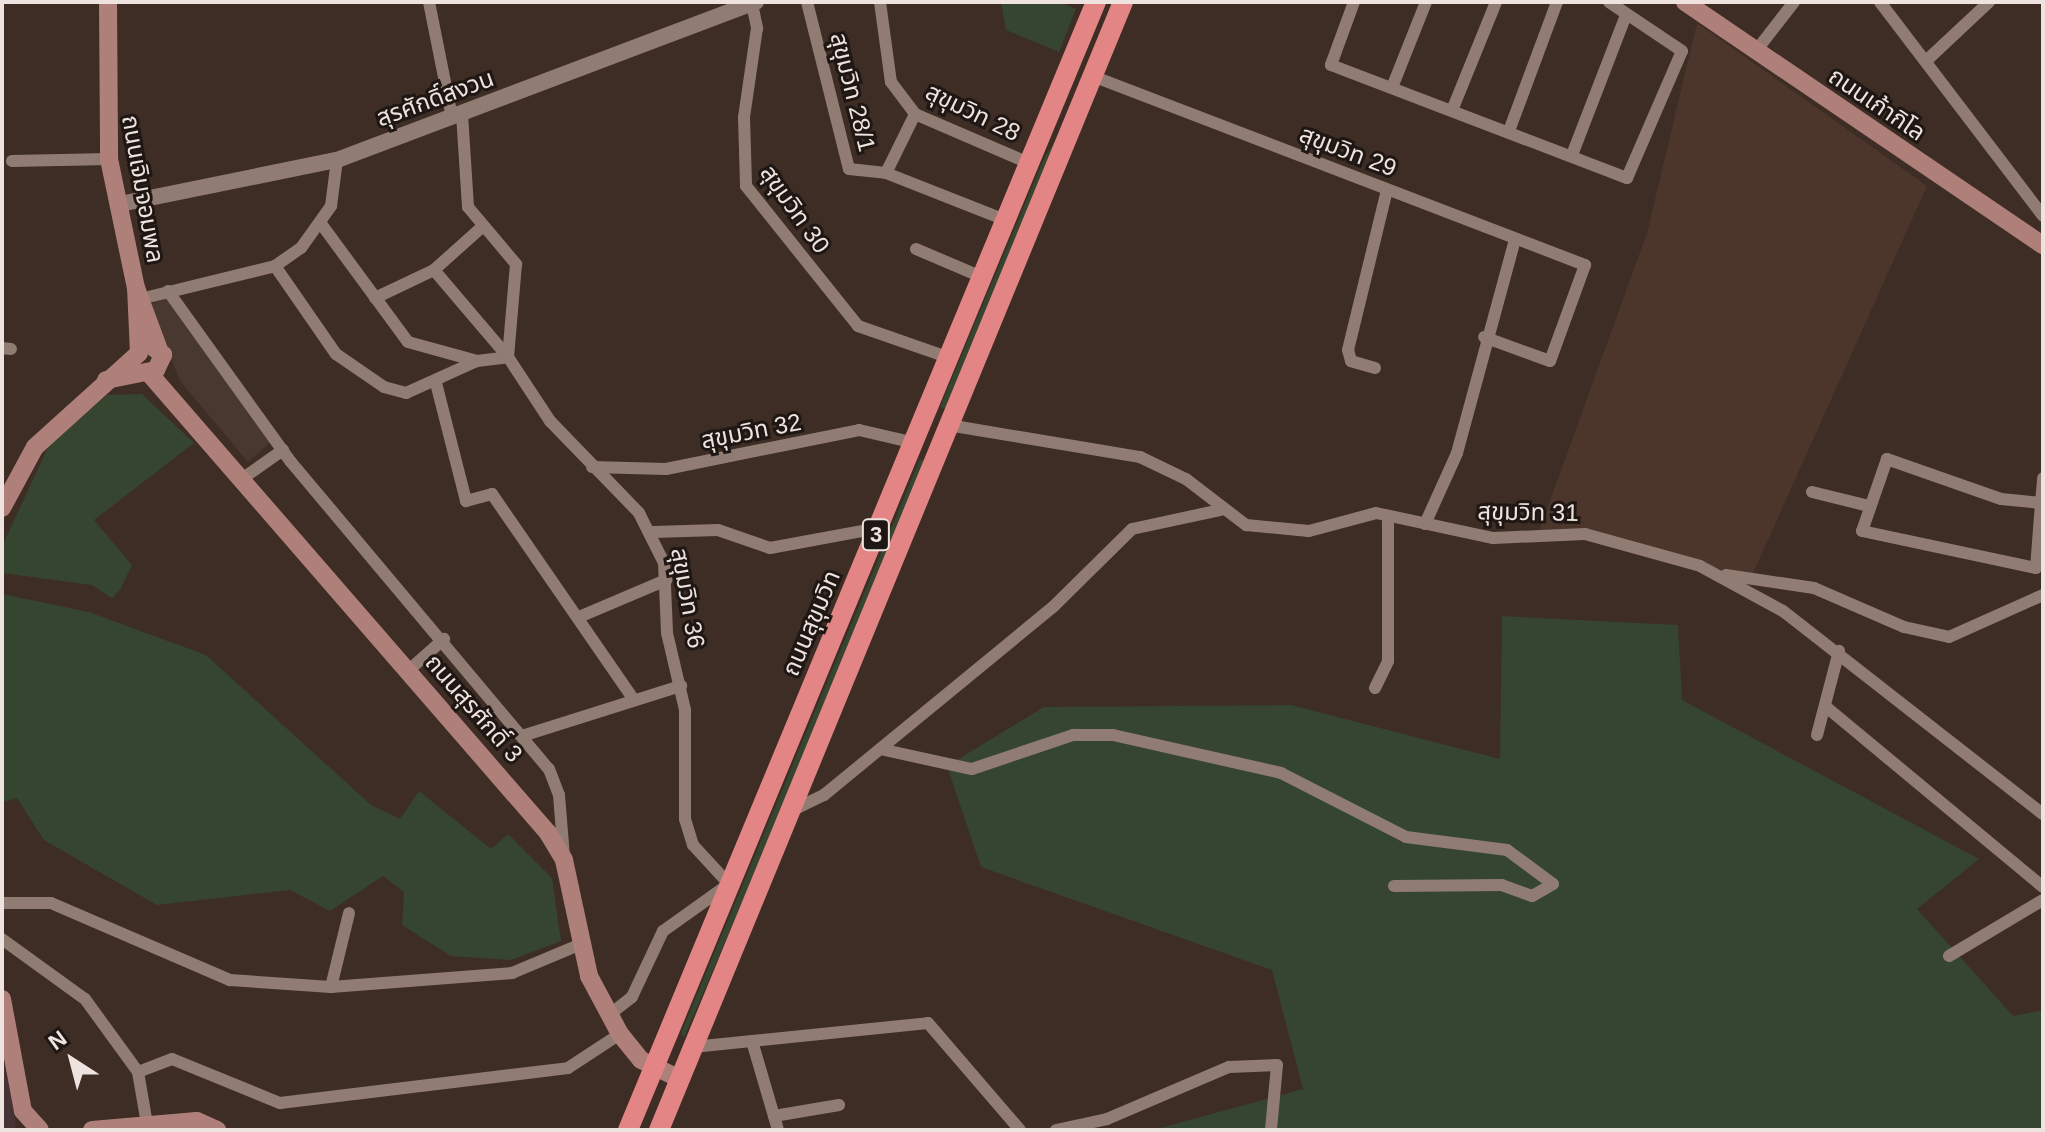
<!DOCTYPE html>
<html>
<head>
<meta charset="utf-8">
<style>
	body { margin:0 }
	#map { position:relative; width:2045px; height:1132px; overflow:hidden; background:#3d2d25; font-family:Helvetica,"Noto Sans Thai",sans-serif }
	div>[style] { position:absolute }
	.commercial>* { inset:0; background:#493830 }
	.built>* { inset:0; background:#4c352a }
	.medical>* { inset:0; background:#473236 }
	.green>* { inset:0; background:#36452f }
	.minor>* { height:12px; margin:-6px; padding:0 6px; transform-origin:6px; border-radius:6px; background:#907c73 }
	.tertiary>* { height:16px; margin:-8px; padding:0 8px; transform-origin:8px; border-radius:8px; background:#907c73 }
	.secondary>* { height:18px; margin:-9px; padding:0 9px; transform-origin:9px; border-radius:9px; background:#af7f7a }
	.trunk>* { height:20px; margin:-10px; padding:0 10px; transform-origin:10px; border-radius:10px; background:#e28584 }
	span { translate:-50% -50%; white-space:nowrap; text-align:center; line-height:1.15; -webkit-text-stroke:6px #1f1714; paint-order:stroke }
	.shield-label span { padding:2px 6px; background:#1f1714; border:2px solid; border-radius:6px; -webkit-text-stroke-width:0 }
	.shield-label { font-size:22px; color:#eee3de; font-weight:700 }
	.street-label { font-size:24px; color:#eee3de }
	.frame { position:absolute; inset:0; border:4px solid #eee3de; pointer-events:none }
	.north { position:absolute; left:32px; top:1020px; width:80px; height:80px; -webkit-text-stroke:6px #1f1714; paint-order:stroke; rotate:324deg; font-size:22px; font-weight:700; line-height:32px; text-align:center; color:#eee3de }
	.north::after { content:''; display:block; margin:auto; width:28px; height:36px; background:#eee3de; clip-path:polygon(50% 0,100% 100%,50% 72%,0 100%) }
</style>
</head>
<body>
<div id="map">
	<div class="commercial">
		<i style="clip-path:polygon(168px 298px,271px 442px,248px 462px,181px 382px,146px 305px)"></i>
	</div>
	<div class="built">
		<i style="clip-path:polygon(1697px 23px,1927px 186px,1746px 589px,1623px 541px,1538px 534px,1647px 233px)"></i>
	</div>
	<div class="medical">
		<i style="clip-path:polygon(2px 1054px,14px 1113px,16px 1130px,2px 1130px)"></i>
	</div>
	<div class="green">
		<i style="clip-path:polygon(1001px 2px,1060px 2px,1076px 9px,1059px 52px,1006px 30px)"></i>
		<i style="clip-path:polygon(1062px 131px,952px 410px,940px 407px,1045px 156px)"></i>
		<i style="clip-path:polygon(142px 394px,194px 443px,94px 520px,132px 565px,120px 590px,112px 598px,92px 585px,2px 573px,2px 546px,51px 441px,107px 395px)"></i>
		<i style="clip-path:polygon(920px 459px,930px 463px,684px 1038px,681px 1033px)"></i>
		<i style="clip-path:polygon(2px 594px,89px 612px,206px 655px,371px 805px,400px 819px,419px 791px,491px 849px,508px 834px,552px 878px,561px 941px,511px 960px,451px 956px,402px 925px,404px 892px,383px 876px,330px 911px,290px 890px,157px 905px,44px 840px,17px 798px,2px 802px)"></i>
		<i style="clip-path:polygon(1502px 616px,1678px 625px,1682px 700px,1979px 859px,1917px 909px,2013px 1016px,2043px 1010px,2043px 1130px,1153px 1130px,1303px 1089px,1272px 970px,981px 867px,947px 766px,1044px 707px,1291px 705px,1500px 759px)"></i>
	</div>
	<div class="minor">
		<i style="left:429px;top:2px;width:117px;rotate:78.7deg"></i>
		<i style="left:807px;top:2px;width:172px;rotate:75.9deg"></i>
		<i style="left:849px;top:169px;width:37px;rotate:6deg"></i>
		<i style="left:886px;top:173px;width:131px;rotate:21.5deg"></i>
		<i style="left:880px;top:2px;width:81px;rotate:82.2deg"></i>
		<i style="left:891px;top:82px;width:40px;rotate:53deg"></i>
		<i style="left:915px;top:114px;width:126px;rotate:23.3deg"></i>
		<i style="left:1354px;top:2px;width:67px;rotate:110.1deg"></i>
		<i style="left:1331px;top:65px;width:317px;rotate:20.9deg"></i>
		<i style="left:1627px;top:178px;width:138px;rotate:-66.6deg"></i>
		<i style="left:1682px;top:51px;width:88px;rotate:-146.1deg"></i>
		<i style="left:1880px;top:2px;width:269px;rotate:52.7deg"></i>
		<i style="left:752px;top:4px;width:25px;rotate:78deg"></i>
		<i style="left:757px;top:28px;width:90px;rotate:98.3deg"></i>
		<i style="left:744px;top:117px;width:69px;rotate:88.3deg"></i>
		<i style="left:746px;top:186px;width:179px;rotate:51.3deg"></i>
		<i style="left:858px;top:326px;width:97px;rotate:19.2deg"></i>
		<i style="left:1756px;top:51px;width:62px;rotate:-52.2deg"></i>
		<i style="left:1926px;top:61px;width:86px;rotate:-43.1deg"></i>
		<i style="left:1095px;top:77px;width:525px;rotate:20.99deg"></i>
		<i style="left:1585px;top:265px;width:102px;rotate:110deg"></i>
		<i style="left:1550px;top:361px;width:70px;rotate:-160deg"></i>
		<i style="left:1393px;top:85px;width:89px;rotate:-68.3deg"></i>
		<i style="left:1453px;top:108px;width:114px;rotate:-67.9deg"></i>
		<i style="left:462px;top:114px;width:93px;rotate:86.3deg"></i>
		<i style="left:468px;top:207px;width:75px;rotate:49.9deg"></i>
		<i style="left:516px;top:264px;width:93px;rotate:94.9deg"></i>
		<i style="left:1509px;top:131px;width:138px;rotate:-69.6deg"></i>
		<i style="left:1572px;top:155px;width:150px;rotate:-68.9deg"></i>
		<i style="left:12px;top:161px;width:97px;rotate:-1.2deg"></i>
		<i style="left:886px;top:173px;width:66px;rotate:-63.8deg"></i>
		<i style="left:322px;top:225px;width:145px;rotate:53.7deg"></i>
		<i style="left:408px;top:342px;width:72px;rotate:15.4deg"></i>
		<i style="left:916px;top:249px;width:74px;rotate:23.1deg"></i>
		<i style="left:275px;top:266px;width:107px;rotate:55.3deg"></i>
		<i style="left:336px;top:354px;width:58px;rotate:34.5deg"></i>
		<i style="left:384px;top:387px;width:23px;rotate:15deg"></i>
		<i style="left:406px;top:393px;width:78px;rotate:-24.3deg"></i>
		<i style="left:477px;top:361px;width:31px;rotate:-7deg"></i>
		<i style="left:434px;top:270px;width:114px;rotate:49.6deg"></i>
		<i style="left:508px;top:357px;width:77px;rotate:56.7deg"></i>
		<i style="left:550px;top:421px;width:128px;rotate:45.9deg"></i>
		<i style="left:639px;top:513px;width:56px;rotate:63.4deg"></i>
		<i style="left:664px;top:563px;width:70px;rotate:87.5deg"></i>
		<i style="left:667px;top:633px;width:79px;rotate:76.8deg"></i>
		<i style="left:685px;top:710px;width:109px;rotate:90deg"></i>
		<i style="left:685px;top:819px;width:27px;rotate:73deg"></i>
		<i style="left:693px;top:845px;width:53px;rotate:47.3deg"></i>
		<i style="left:729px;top:884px;width:81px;rotate:144.5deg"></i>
		<i style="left:663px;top:931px;width:73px;rotate:115.2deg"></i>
		<i style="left:632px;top:997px;width:28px;rotate:142deg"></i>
		<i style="left:168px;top:291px;width:211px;rotate:54.3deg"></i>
		<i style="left:291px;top:462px;width:401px;rotate:50deg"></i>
		<i style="left:549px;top:769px;width:28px;rotate:69deg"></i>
		<i style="left:559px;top:795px;width:62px;rotate:85.4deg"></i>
		<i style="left:375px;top:298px;width:65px;rotate:-25.4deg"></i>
		<i style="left:434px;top:270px;width:66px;rotate:-41.9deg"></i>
		<i style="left:140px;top:299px;width:139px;rotate:-13.7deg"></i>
		<i style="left:275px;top:266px;width:32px;rotate:-35deg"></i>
		<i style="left:301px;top:248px;width:52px;rotate:-54.5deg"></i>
		<i style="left:331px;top:206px;width:46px;rotate:-82.6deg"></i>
		<i style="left:2px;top:348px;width:9px;rotate:6deg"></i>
		<i style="left:1375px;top:368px;width:25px;rotate:-164deg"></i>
		<i style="left:1351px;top:361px;width:11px;rotate:-105deg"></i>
		<i style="left:1348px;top:350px;width:165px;rotate:-76.3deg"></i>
		<i style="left:436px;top:383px;width:122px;rotate:75.7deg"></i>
		<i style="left:466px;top:501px;width:27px;rotate:-15deg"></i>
		<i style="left:492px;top:494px;width:250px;rotate:55.4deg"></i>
		<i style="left:954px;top:426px;width:189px;rotate:9.5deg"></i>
		<i style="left:1140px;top:457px;width:51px;rotate:25.6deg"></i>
		<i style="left:1186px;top:479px;width:76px;rotate:37.5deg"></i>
		<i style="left:1246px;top:525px;width:63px;rotate:5.4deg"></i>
		<i style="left:1309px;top:531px;width:69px;rotate:-15deg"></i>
		<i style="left:1376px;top:513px;width:120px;rotate:12.1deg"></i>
		<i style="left:1493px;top:538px;width:92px;rotate:-2.5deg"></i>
		<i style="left:1585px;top:534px;width:119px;rotate:15.5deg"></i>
		<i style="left:1700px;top:566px;width:94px;rotate:28.5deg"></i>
		<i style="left:1783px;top:611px;width:330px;rotate:38deg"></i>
		<i style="left:592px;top:467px;width:74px;rotate:1.5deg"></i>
		<i style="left:666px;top:469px;width:197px;rotate:-11.4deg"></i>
		<i style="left:859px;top:430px;width:57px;rotate:13.1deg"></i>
		<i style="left:239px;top:481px;width:54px;rotate:-35.2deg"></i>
		<i style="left:1812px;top:492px;width:59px;rotate:13.8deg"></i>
		<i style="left:2041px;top:503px;width:40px;rotate:-174.3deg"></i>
		<i style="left:2001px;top:499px;width:121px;rotate:-160.7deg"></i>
		<i style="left:1887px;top:459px;width:76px;rotate:109.1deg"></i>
		<i style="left:1862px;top:531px;width:178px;rotate:12deg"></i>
		<i style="left:2036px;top:568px;width:65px;rotate:-85.6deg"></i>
		<i style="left:2041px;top:503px;width:25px;rotate:-85deg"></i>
		<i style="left:1425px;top:524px;width:78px;rotate:-65.7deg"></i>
		<i style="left:1457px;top:453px;width:222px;rotate:-74.8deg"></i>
		<i style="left:653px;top:532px;width:65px;rotate:-1.8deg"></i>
		<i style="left:718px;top:530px;width:55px;rotate:19.1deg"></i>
		<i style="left:770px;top:548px;width:111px;rotate:-10.4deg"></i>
		<i style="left:1726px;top:575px;width:89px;rotate:8.4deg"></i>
		<i style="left:1814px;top:588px;width:98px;rotate:23.4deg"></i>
		<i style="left:1904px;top:627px;width:46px;rotate:12.5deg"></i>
		<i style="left:1949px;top:637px;width:103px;rotate:-24.1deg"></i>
		<i style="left:579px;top:617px;width:95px;rotate:-23deg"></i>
		<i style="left:409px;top:670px;width:47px;rotate:-41.5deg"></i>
		<i style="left:1375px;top:688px;width:30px;rotate:-64deg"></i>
		<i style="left:1388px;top:661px;width:145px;rotate:-90deg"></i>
		<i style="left:1825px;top:706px;width:283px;rotate:39.7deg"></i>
		<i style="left:1817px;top:735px;width:87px;rotate:-75.3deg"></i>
		<i style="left:522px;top:736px;width:167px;rotate:-17.5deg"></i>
		<i style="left:880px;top:749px;width:94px;rotate:12.3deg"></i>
		<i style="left:972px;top:769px;width:107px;rotate:-18.6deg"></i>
		<i style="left:1073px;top:735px;width:40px"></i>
		<i style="left:1113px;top:735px;width:172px;rotate:12.7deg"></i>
		<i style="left:1281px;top:773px;width:140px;rotate:27.1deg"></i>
		<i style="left:1406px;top:837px;width:102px;rotate:7.3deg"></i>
		<i style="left:1507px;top:850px;width:57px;rotate:36.5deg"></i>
		<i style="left:1553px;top:884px;width:24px;rotate:150deg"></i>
		<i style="left:1532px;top:896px;width:32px;rotate:-160deg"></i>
		<i style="left:1502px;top:885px;width:108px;rotate:179.5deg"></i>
		<i style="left:797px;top:808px;width:30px;rotate:-26deg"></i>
		<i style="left:824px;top:795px;width:296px;rotate:-39.4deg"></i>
		<i style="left:1053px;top:607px;width:111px;rotate:-44.6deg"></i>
		<i style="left:1132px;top:529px;width:91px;rotate:-12.1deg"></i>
		<i style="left:2px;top:903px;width:49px"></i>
		<i style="left:51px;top:903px;width:195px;rotate:23.3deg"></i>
		<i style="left:230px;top:980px;width:101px;rotate:4deg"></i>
		<i style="left:331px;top:987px;width:182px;rotate:-4.4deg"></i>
		<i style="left:512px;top:973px;width:75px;rotate:-22.8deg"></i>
		<i style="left:2px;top:939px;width:102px;rotate:35.9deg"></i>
		<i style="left:85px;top:999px;width:90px;rotate:54deg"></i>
		<i style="left:138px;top:1072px;width:59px;rotate:80.2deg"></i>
		<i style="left:1949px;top:956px;width:109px;rotate:-30.8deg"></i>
		<i style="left:331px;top:987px;width:76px;rotate:-76.3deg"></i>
		<i style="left:752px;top:1041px;width:93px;rotate:73.7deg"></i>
		<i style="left:693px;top:1047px;width:236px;rotate:-5.8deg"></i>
		<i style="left:928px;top:1023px;width:141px;rotate:49.3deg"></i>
		<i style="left:138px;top:1072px;width:36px;rotate:-21deg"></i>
		<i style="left:172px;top:1059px;width:117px;rotate:22.2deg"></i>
		<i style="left:280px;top:1103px;width:290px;rotate:-6.9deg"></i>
		<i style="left:568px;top:1068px;width:62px;rotate:-33.2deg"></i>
		<i style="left:774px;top:1116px;width:66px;rotate:-9.6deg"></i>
		<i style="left:1056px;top:1130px;width:52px;rotate:-12.2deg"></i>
		<i style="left:1107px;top:1119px;width:133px;rotate:-23.1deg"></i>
		<i style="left:1229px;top:1067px;width:48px;rotate:-2.4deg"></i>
		<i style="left:1277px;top:1065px;width:65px;rotate:95.3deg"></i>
	</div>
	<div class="tertiary">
		<i style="left:120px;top:204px;width:221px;rotate:-11.5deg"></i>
		<i style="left:337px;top:160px;width:448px;rotate:-20.7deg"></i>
	</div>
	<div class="secondary">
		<i style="left:108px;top:2px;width:157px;rotate:89.6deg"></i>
		<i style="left:109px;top:159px;width:132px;rotate:78.2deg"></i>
		<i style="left:1685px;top:2px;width:433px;rotate:34.2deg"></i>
		<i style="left:148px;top:372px;width:610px;rotate:49.05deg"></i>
		<i style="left:548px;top:833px;width:31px;rotate:59deg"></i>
		<i style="left:564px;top:860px;width:119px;rotate:77.8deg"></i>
		<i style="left:589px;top:976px;width:66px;rotate:61.9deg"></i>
		<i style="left:620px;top:1034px;width:33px;rotate:51deg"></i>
		<i style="left:641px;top:1060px;width:43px;rotate:26deg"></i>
		<i style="left:106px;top:380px;width:51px;rotate:-11.3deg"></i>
		<i style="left:156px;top:370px;width:17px;rotate:-65deg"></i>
		<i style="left:163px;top:355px;width:14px;rotate:-141deg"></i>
		<i style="left:2px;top:508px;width:69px;rotate:-61.6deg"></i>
		<i style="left:35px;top:447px;width:140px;rotate:-42.1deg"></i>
		<i style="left:139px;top:353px;width:65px;rotate:-92.6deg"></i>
		<i style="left:136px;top:288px;width:66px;rotate:69.6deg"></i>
		<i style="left:2px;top:999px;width:114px;rotate:79.4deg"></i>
		<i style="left:23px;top:1111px;width:25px;rotate:48deg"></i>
		<i style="left:92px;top:1130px;width:105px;rotate:-4.9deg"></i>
		<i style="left:197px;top:1121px;width:22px;rotate:24deg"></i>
	</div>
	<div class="trunk">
		<i style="left:628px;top:1130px;width:1221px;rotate:-67.47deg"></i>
		<i style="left:659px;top:1130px;width:1220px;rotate:-67.64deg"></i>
	</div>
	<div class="shield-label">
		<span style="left:876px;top:535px">3</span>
	</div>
	<div class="street-label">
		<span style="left:853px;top:92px;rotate:76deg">สุขุมวิท 28/1</span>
		<span style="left:435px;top:98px;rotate:-20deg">สุรศักดิ์สงวน</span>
		<span style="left:1877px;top:104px;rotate:34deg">ถนนเก้ากิโล</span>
		<span style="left:973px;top:112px;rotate:26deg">สุขุมวิท 28</span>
		<span style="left:1348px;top:151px;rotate:21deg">สุขุมวิท 29</span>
		<span style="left:143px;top:189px;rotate:80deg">ถนนเจิมจอมพล</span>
		<span style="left:795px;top:209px;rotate:55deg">สุขุมวิท 30</span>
		<span style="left:751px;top:431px;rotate:-11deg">สุขุมวิท 32</span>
		<span style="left:1528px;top:512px;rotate:1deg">สุขุมวิท 31</span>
		<span style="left:688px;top:598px;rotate:80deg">สุขุมวิท 36</span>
		<span style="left:811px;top:623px;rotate:-67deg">ถนนสุขุมวิท</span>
		<span style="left:474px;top:708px;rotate:49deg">ถนนสุรศักดิ์ 3</span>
	</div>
	<div class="frame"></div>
	<div class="north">N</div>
</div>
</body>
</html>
